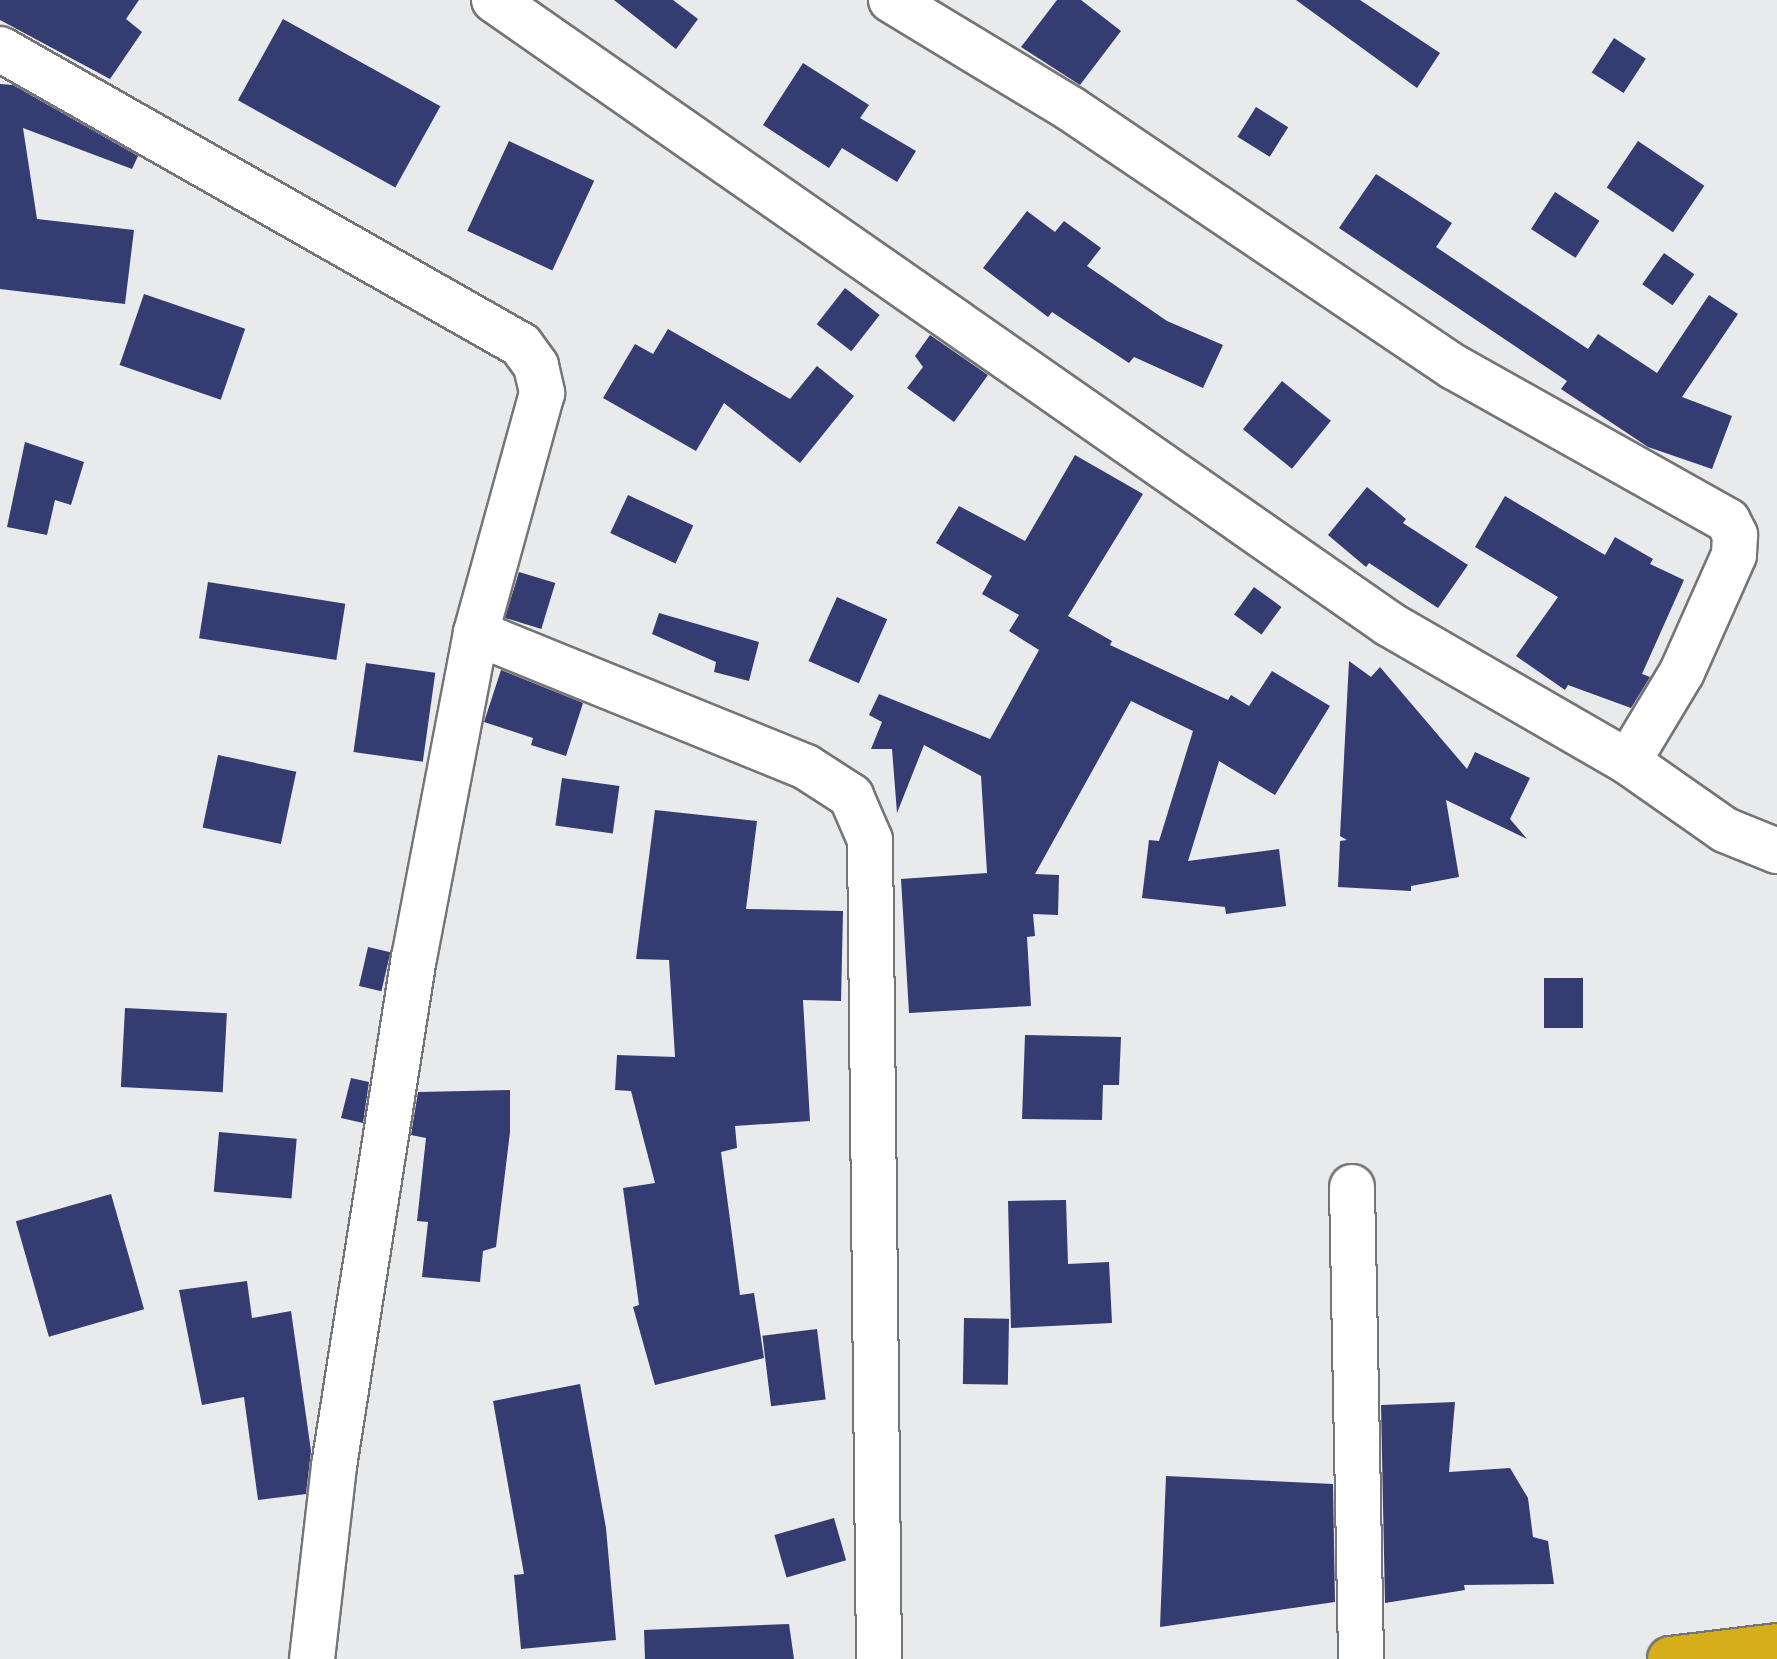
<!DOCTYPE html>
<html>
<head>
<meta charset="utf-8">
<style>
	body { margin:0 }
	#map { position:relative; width:1777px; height:1659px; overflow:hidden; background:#e9eaeb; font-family:"Archivo Narrow",sans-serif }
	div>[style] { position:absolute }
	.building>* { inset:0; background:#353c71; transform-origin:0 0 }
	.roads { filter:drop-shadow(2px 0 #757576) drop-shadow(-2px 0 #757576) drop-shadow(0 2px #757576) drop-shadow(0 -2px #757576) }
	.street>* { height:44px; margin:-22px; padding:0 22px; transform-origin:22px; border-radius:22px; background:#fff }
	.highway>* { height:44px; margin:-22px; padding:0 22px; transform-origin:22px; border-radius:22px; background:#d5ae19 }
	span { translate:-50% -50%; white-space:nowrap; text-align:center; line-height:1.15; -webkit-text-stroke:8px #f6f7f8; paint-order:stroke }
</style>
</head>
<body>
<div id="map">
	<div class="building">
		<i style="clip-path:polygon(0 0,139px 0,126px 19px,142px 32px,110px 79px,0 20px)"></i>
		<i style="clip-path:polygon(614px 0,673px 0,698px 19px,676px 49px)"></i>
		<i style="clip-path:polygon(1057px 0,1081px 0,1121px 31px,1080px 85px,1021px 47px)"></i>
		<i style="clip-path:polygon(1296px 0,1360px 0,1440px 53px,1417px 88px)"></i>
		<i style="left:283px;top:19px;width:180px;height:93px;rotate:29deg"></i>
		<i style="left:1614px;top:38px;width:38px;height:41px;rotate:33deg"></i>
		<i style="clip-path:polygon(803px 63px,869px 105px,860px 118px,916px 151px,897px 182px,842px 148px,829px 168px,763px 125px)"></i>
		<i style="clip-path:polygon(0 84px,13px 85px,138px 156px,132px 169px,23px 128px,37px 219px,134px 230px,125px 304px,0 289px)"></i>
		<i style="left:1256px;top:107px;width:38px;height:35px;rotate:32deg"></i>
		<i style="left:509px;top:141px;width:94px;height:99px;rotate:25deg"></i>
		<i style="left:1638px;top:141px;width:80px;height:56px;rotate:34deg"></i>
		<i style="clip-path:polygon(1376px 174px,1452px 223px,1436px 247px,1588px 349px,1598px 334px,1657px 373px,1709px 295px,1738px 314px,1682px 397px,1732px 416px,1712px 469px,1648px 447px,1561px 389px,1567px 381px,1339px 228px)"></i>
		<i style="left:1555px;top:192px;width:53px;height:44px;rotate:33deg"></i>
		<i style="clip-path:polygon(1027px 211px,1055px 232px,1064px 221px,1101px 248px,1087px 266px,1167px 321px,1223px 345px,1203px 388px,1134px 357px,1129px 363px,1052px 312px,1048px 317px,983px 268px)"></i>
		<i style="left:1664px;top:253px;width:37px;height:38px;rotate:35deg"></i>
		<i style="left:845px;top:288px;width:44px;height:46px;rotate:38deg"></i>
		<i style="left:144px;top:294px;width:107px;height:75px;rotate:19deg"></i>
		<i style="clip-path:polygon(668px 329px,790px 399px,817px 366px,854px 396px,800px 463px,724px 403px,696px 451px,603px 398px,635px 344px,653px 354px)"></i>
		<i style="clip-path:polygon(930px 335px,988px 375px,954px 422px,907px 388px,923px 367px,915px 356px)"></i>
		<i style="left:1282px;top:381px;width:63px;height:62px;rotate:39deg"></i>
		<i style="clip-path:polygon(25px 442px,84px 462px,71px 505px,55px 500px,47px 535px,7px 527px)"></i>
		<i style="clip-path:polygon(1075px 455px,1143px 494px,1068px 616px,1112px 641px,1110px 645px,1228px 700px,1231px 695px,1249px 706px,1272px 671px,1330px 706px,1275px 795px,1219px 761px,1188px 861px,1279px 849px,1286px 906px,1226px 914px,1225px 907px,1142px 898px,1149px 840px,1159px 841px,1193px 731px,1131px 701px,1035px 874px,1059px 875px,1058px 915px,1033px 914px,1035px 936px,1027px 937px,1031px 1006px,909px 1013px,901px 879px,987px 873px,981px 776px,924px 745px,897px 813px,892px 749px,871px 749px,882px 722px,869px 715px,879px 694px,990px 739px,1039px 650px,1009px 631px,1019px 615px,982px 594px,992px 576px,936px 543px,959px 506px,1025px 541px)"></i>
		<i style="clip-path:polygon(1367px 487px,1406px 519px,1403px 523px,1468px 565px,1438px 608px,1369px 563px,1366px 567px,1328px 535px)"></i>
		<i style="left:628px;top:495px;width:72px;height:42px;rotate:25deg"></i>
		<i style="clip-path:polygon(1505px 496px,1605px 555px,1615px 537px,1653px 559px,1650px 564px,1684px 580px,1642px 674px,1650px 677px,1631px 708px,1568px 685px,1565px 690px,1516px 656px,1558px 597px,1475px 547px)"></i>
		<i style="left:519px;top:572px;width:38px;height:48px;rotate:17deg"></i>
		<i style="left:208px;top:582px;width:139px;height:57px;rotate:9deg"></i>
		<i style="left:1254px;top:587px;width:34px;height:34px;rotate:36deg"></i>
		<i style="left:837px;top:597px;width:55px;height:70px;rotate:24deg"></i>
		<i style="clip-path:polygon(659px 613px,759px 642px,749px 681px,714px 672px,716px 662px,652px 634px)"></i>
		<i style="clip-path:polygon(1349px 661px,1371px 677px,1380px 667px,1467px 769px,1475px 752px,1530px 778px,1510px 819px,1527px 839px,1446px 800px,1459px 877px,1411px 886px,1411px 891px,1338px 887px,1340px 841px,1347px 840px,1340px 836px)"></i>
		<i style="left:366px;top:663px;width:70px;height:90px;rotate:8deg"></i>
		<i style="clip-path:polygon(501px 670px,583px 703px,566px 756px,531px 745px,533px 738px,484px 722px)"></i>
		<i style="left:218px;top:755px;width:80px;height:74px;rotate:12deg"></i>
		<i style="left:562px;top:778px;width:58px;height:48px;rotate:8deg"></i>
		<i style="clip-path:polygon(655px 810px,757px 821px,746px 909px,843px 911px,841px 1001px,803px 1000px,810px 1121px,735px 1126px,737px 1148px,721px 1152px,740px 1295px,754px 1293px,764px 1358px,655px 1385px,633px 1307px,639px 1305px,623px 1188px,655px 1183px,631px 1091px,615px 1090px,617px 1055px,675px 1057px,669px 960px,636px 959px)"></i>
		<i style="left:368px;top:947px;width:23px;height:40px;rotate:13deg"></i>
		<i style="left:1544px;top:978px;width:39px;height:50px"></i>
		<i style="left:125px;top:1008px;width:102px;height:79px;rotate:3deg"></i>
		<i style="clip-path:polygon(1025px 1035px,1121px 1037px,1119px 1085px,1103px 1085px,1102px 1120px,1022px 1119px)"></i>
		<i style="clip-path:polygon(351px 1078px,369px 1082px,363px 1123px,341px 1118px)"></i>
		<i style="clip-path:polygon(510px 1090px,510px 1132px,496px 1247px,483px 1251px,480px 1282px,422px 1277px,428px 1222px,417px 1221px,426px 1138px,411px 1135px,418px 1092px)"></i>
		<i style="left:219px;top:1132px;width:78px;height:60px;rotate:5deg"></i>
		<i style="left:111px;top:1194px;width:120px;height:99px;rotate:74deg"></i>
		<i style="clip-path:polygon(1066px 1200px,1068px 1264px,1109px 1262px,1112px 1323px,1011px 1328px,1008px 1201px)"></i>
		<i style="clip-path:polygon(247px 1281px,252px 1318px,291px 1311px,311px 1451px,306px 1494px,258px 1500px,244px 1397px,202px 1405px,179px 1290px)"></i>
		<i style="left:964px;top:1318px;width:45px;height:66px;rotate:1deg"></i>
		<i style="left:817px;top:1329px;width:71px;height:55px;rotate:83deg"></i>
		<i style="clip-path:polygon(580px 1384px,606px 1528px,616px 1640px,521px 1649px,514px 1575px,524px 1574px,493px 1401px)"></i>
		<i style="clip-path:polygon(1455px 1402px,1449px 1472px,1510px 1468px,1528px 1498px,1533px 1537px,1548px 1541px,1554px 1584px,1464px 1585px,1465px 1590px,1385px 1603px,1381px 1405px)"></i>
		<i style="clip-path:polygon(1166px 1476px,1333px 1484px,1335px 1602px,1160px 1627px)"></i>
		<i style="left:834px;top:1518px;width:44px;height:62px;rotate:74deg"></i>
		<i style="clip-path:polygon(789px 1624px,794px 1659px,645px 1659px,644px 1630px)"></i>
	</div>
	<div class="roads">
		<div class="street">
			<i style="left:494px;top:0;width:1091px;rotate:34.88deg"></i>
			<i style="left:1389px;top:624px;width:276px;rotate:30deg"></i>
			<i style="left:1628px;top:762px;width:118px;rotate:35deg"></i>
			<i style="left:1725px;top:830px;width:56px;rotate:22deg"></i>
			<i style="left:891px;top:0;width:210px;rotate:31.2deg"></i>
			<i style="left:1071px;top:109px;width:462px;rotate:34deg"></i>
			<i style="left:1454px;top:367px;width:314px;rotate:29.3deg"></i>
			<i style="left:1728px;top:521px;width:16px;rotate:63deg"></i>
			<i style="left:1735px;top:535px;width:20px;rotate:93deg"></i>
			<i style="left:1734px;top:555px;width:128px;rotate:114deg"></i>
			<i style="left:1682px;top:672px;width:105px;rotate:121deg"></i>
			<i style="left:0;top:49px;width:599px;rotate:29.6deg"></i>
			<i style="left:521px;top:345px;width:26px;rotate:54deg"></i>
			<i style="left:536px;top:366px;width:28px;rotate:77deg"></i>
			<i style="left:542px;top:393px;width:249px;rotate:105.4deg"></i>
			<i style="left:476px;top:633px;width:330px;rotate:100.8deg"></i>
			<i style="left:414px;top:957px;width:515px;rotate:98.93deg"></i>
			<i style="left:334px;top:1466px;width:194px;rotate:96.5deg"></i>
			<i style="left:476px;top:633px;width:356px;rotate:22.1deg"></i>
			<i style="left:806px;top:767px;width:54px;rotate:32.8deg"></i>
			<i style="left:851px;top:796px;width:48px;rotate:66.6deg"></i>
			<i style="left:870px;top:840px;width:819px;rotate:89.37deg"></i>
			<i style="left:1352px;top:1187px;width:472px;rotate:88.9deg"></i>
		</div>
		<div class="highway">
			<i style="left:1670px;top:1659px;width:108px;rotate:-6.9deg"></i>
		</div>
	</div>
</div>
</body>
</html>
